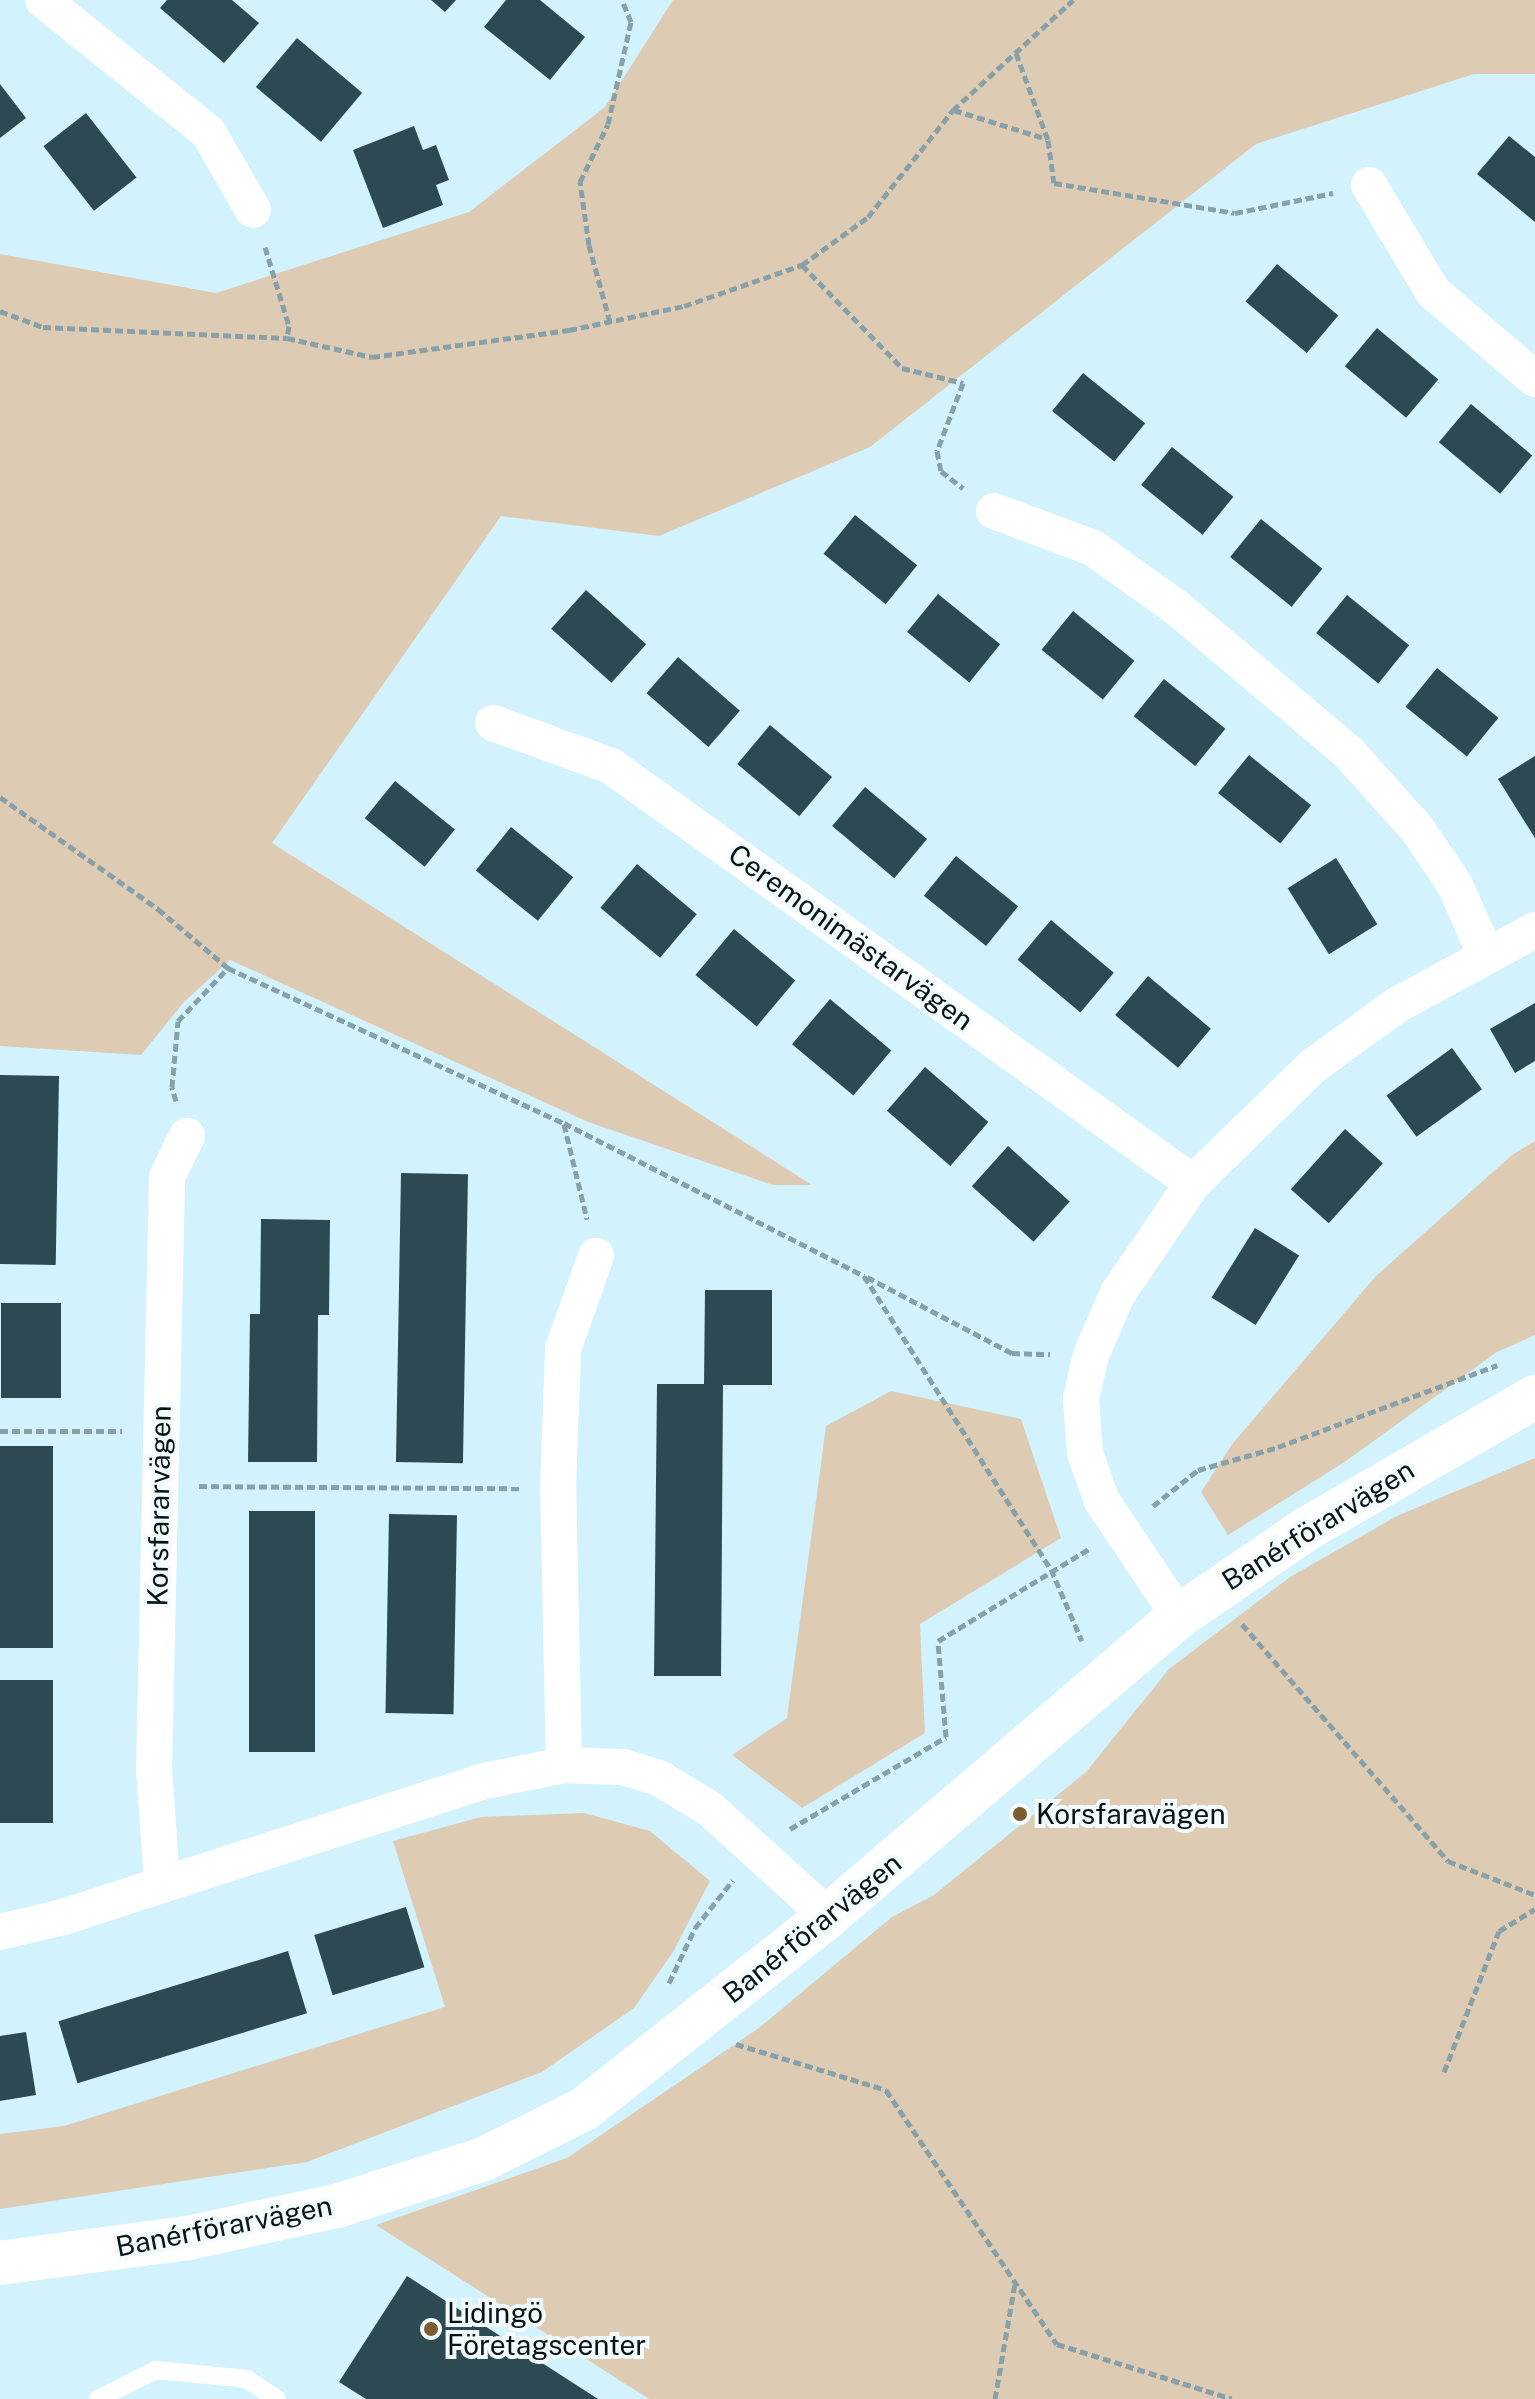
<!DOCTYPE html>
<html>
<head>
<meta charset="utf-8">
<style>
	body { margin:0 }
	#map { position:relative; width:1535px; height:2399px; overflow:hidden; background:#d2f3fd; font-family:"Public Sans",sans-serif }
	div>[style] { position:absolute }
	.green>* { inset:0; background:#decbb3 }
	.building>* { inset:0; background:#2d4952; transform-origin:0 0 }
	.path>* { height:5px; margin-top:-2.5px; transform-origin:0; background:repeating-linear-gradient(90deg,#88a1a9 0 8px,transparent 0 12px) }
	.service>* { height:18px; margin:-9px; padding:0 9px; transform-origin:9px; border-radius:9px; background:#fff }
	.minor>* { height:36px; margin:-18px; padding:0 18px; transform-origin:18px; border-radius:18px; background:#fff }
	.tertiary>* { height:44px; margin:-22px; padding:0 22px; transform-origin:22px; border-radius:22px; background:#fff }
	.dots>* { width:22px; height:22px; translate:-50% -50%; box-sizing:border-box; border:4px solid #f4fbfd; border-radius:50% }
	span { translate:-50% -50%; white-space:nowrap; text-align:center; line-height:1.15; -webkit-text-stroke:8px #f4fbfd; paint-order:stroke }
	.street-label { font-size:28px; color:#081317 }
	.poi-label { font-size:28px; color:#081317 }
	.left { translate:0 -50%; text-align:left }
</style>
</head>
<body>
<div id="map">
	<div class="green">
		<i style="clip-path:polygon(673px 0,1535px 0,1535px 74px,1474px 74px,1256px 144px,870px 447px,659px 536px,501px 516px,272px 843px,812px 1185px,773px 1185px,588px 1122px,230px 960px,184px 1002px,141px 1055px,0 1046px,0 254px,216px 293px,469px 212px,605px 107px)"></i>
		<i style="clip-path:polygon(1535px 1141px,1535px 1335px,1497px 1352px,1346px 1461px,1228px 1535px,1201px 1492px,1233px 1443px,1376px 1276px,1512px 1155px)"></i>
		<i style="clip-path:polygon(891px 1391px,1021px 1419px,1061px 1538px,920px 1624px,925px 1733px,802px 1808px,732px 1755px,787px 1718px,826px 1426px)"></i>
		<i style="clip-path:polygon(1535px 1458px,1535px 2399px,649px 2399px,376px 2225px,567px 2158px,759px 2028px,892px 1917px,934px 1895px,1086px 1772px,1169px 1669px,1290px 1577px,1397px 1516px)"></i>
		<i style="clip-path:polygon(584px 1813px,650px 1831px,710px 1881px,673px 1952px,634px 2008px,542px 2072px,307px 2162px,0 2209px,0 2134px,64px 2126px,445px 2007px,393px 1841px,481px 1817px)"></i>
	</div>
	<div class="building">
		<i style="clip-path:polygon(167px 0,232px 0,259px 23px,224px 63px,160px 8px)"></i>
		<i style="clip-path:polygon(431px 0,456px 0,445px 12px)"></i>
		<i style="clip-path:polygon(506px 0,540px 0,585px 37px,550px 80px,484px 27px)"></i>
		<i style="left:297px;top:38px;width:85px;height:64px;rotate:40deg"></i>
		<i style="clip-path:polygon(0 84px,26px 118px,0 138px)"></i>
		<i style="left:86px;top:113px;width:82px;height:54px;rotate:52deg"></i>
		<i style="clip-path:polygon(414px 126px,423px 150px,436px 145px,449px 180px,436px 185px,443px 205px,383px 228px,353px 150px)"></i>
		<i style="clip-path:polygon(1509px 136px,1535px 157px,1535px 222px,1477px 174px)"></i>
		<i style="left:1277px;top:264px;width:80px;height:49px;rotate:40deg"></i>
		<i style="left:1377px;top:328px;width:80px;height:50px;rotate:40deg"></i>
		<i style="left:1083px;top:373px;width:80px;height:49px;rotate:39deg"></i>
		<i style="left:1471px;top:404px;width:80px;height:50px;rotate:40deg"></i>
		<i style="left:1172px;top:447px;width:79px;height:49px;rotate:39deg"></i>
		<i style="left:855px;top:515px;width:80px;height:50px;rotate:39deg"></i>
		<i style="left:1261px;top:519px;width:79px;height:49px;rotate:39deg"></i>
		<i style="left:586px;top:590px;width:81px;height:52px;rotate:42deg"></i>
		<i style="left:938px;top:594px;width:80px;height:49px;rotate:39deg"></i>
		<i style="left:1347px;top:595px;width:80px;height:49px;rotate:39deg"></i>
		<i style="left:1073px;top:611px;width:79px;height:50px;rotate:39deg"></i>
		<i style="left:678px;top:657px;width:82px;height:48px;rotate:41deg"></i>
		<i style="left:1437px;top:668px;width:79px;height:50px;rotate:39deg"></i>
		<i style="left:1164px;top:679px;width:79px;height:48px;rotate:39deg"></i>
		<i style="left:770px;top:725px;width:81px;height:51px;rotate:40deg"></i>
		<i style="left:1249px;top:755px;width:80px;height:49px;rotate:39deg"></i>
		<i style="clip-path:polygon(1535px 756px,1535px 838px,1498px 779px)"></i>
		<i style="left:395px;top:781px;width:77px;height:48px;rotate:39deg"></i>
		<i style="left:865px;top:787px;width:81px;height:51px;rotate:40deg"></i>
		<i style="left:511px;top:827px;width:80px;height:56px;rotate:39deg"></i>
		<i style="left:956px;top:856px;width:80px;height:51px;rotate:39deg"></i>
		<i style="left:1336px;top:858px;width:78px;height:57px;rotate:58deg"></i>
		<i style="left:637px;top:864px;width:78px;height:57px;rotate:40deg"></i>
		<i style="left:1051px;top:920px;width:82px;height:52px;rotate:40deg"></i>
		<i style="left:734px;top:929px;width:80px;height:60px;rotate:40deg"></i>
		<i style="left:1148px;top:976px;width:82px;height:51px;rotate:40deg"></i>
		<i style="left:830px;top:999px;width:80px;height:59px;rotate:40deg"></i>
		<i style="clip-path:polygon(1535px 1003px,1535px 1061px,1515px 1073px,1490px 1029px)"></i>
		<i style="left:1452px;top:1048px;width:51px;height:81px;rotate:54deg"></i>
		<i style="left:925px;top:1067px;width:84px;height:58px;rotate:41deg"></i>
		<i style="left:0;top:1075px;width:59px;height:189px;rotate:1deg"></i>
		<i style="left:1345px;top:1129px;width:51px;height:81px;rotate:42deg"></i>
		<i style="left:1008px;top:1146px;width:83px;height:54px;rotate:42deg"></i>
		<i style="left:401px;top:1173px;width:67px;height:289px;rotate:1deg"></i>
		<i style="clip-path:polygon(261px 1219px,330px 1220px,329px 1315px,318px 1315px,317px 1462px,248px 1462px,250px 1314px,260px 1314px)"></i>
		<i style="left:1255px;top:1228px;width:52px;height:82px;rotate:32deg"></i>
		<i style="clip-path:polygon(705px 1290px,772px 1290px,772px 1385px,723px 1385px,721px 1676px,654px 1676px,657px 1384px,704px 1384px)"></i>
		<i style="left:1px;top:1303px;width:60px;height:95px"></i>
		<i style="left:0;top:1446px;width:53px;height:202px"></i>
		<i style="left:249px;top:1511px;width:66px;height:241px"></i>
		<i style="left:389px;top:1514px;width:68px;height:199px;rotate:1deg"></i>
		<i style="left:0;top:1680px;width:53px;height:143px"></i>
		<i style="left:406px;top:1907px;width:63px;height:96px;rotate:73deg"></i>
		<i style="left:288px;top:1951px;width:65px;height:240px;rotate:73deg"></i>
		<i style="clip-path:polygon(26px 2032px,36px 2095px,0 2101px,0 2036px)"></i>
		<i style="clip-path:polygon(407px 2276px,598px 2399px,366px 2399px,339px 2382px)"></i>
	</div>
	<div class="path">
		<i style="left:1016px;top:53px;width:93px;rotate:69.8deg"></i>
		<i style="left:1048px;top:140px;width:43px;rotate:82.1deg"></i>
		<i style="left:1054px;top:183px;width:183px;rotate:9.4deg"></i>
		<i style="left:1235px;top:213px;width:100px;rotate:-11.5deg"></i>
		<i style="left:954px;top:110px;width:97px;rotate:17.3deg"></i>
		<i style="left:265px;top:247px;width:83px;rotate:73.1deg"></i>
		<i style="left:289px;top:326px;width:12px;rotate:99deg"></i>
		<i style="left:802px;top:265px;width:144px;rotate:45.8deg"></i>
		<i style="left:902px;top:368px;width:63px;rotate:13.8deg"></i>
		<i style="left:963px;top:383px;width:73px;rotate:110.9deg"></i>
		<i style="left:937px;top:451px;width:20px;rotate:79deg"></i>
		<i style="left:941px;top:471px;width:28px;rotate:38deg"></i>
		<i style="left:0;top:311px;width:46px;rotate:20.4deg"></i>
		<i style="left:43px;top:327px;width:244px;rotate:2.6deg"></i>
		<i style="left:287px;top:338px;width:87px;rotate:12.6deg"></i>
		<i style="left:372px;top:357px;width:199px;rotate:-7.8deg"></i>
		<i style="left:569px;top:330px;width:117px;rotate:-11.8deg"></i>
		<i style="left:684px;top:306px;width:125px;rotate:-19.2deg"></i>
		<i style="left:802px;top:265px;width:82px;rotate:-36deg"></i>
		<i style="left:868px;top:217px;width:137px;rotate:-51.5deg"></i>
		<i style="left:953px;top:110px;width:163px;rotate:-42.5deg"></i>
		<i style="left:610px;top:322px;width:80px;rotate:-105.3deg"></i>
		<i style="left:589px;top:245px;width:64px;rotate:-98.1deg"></i>
		<i style="left:580px;top:182px;width:64px;rotate:-64.2deg"></i>
		<i style="left:608px;top:124px;width:105px;rotate:-77.3deg"></i>
		<i style="left:631px;top:22px;width:24px;rotate:-112deg"></i>
		<i style="left:0;top:797px;width:194px;rotate:35.3deg"></i>
		<i style="left:158px;top:909px;width:92px;rotate:40.1deg"></i>
		<i style="left:228px;top:968px;width:370px;rotate:24.8deg"></i>
		<i style="left:564px;top:1123px;width:337px;rotate:27deg"></i>
		<i style="left:864px;top:1276px;width:348px;rotate:57.5deg"></i>
		<i style="left:1051px;top:1569px;width:78px;rotate:66.7deg"></i>
		<i style="left:176px;top:1101px;width:15px;rotate:-106deg"></i>
		<i style="left:172px;top:1087px;width:66px;rotate:-84.8deg"></i>
		<i style="left:178px;top:1021px;width:73px;rotate:-46.7deg"></i>
		<i style="left:564px;top:1124px;width:98px;rotate:76.4deg"></i>
		<i style="left:867px;top:1277px;width:164px;rotate:27.7deg"></i>
		<i style="left:1012px;top:1353px;width:38px;rotate:2deg"></i>
		<i style="left:0;top:1431px;width:122px"></i>
		<i style="left:199px;top:1486px;width:322px;rotate:0.4deg"></i>
		<i style="left:1153px;top:1506px;width:58px;rotate:-38.7deg"></i>
		<i style="left:1198px;top:1470px;width:83px;rotate:-16deg"></i>
		<i style="left:1278px;top:1447px;width:234px;rotate:-20.5deg"></i>
		<i style="left:1242px;top:1624px;width:314px;rotate:49deg"></i>
		<i style="left:1448px;top:1861px;width:93px;rotate:21.3deg"></i>
		<i style="left:790px;top:1829px;width:181px;rotate:-30.5deg"></i>
		<i style="left:946px;top:1737px;width:96px;rotate:-94.8deg"></i>
		<i style="left:938px;top:1641px;width:177px;rotate:-31.4deg"></i>
		<i style="left:669px;top:1983px;width:61px;rotate:-64.7deg"></i>
		<i style="left:695px;top:1928px;width:61px;rotate:-51.6deg"></i>
		<i style="left:736px;top:2044px;width:157px;rotate:17deg"></i>
		<i style="left:886px;top:2090px;width:306px;rotate:56.1deg"></i>
		<i style="left:1057px;top:2344px;width:183px;rotate:17.4deg"></i>
		<i style="left:1444px;top:2072px;width:151px;rotate:-68.7deg"></i>
		<i style="left:1499px;top:1931px;width:42px;rotate:-31.4deg"></i>
		<i style="left:995px;top:2399px;width:118px;rotate:-80.2deg"></i>
	</div>
	<div class="service">
		<i style="left:98px;top:2399px;width:65px;rotate:-26.6deg"></i>
		<i style="left:156px;top:2370px;width:91px;rotate:5.6deg"></i>
		<i style="left:247px;top:2379px;width:36px;rotate:34deg"></i>
	</div>
	<div class="minor">
		<i style="left:43px;top:0;width:211px;rotate:38.7deg"></i>
		<i style="left:208px;top:132px;width:90px;rotate:60deg"></i>
		<i style="left:1369px;top:185px;width:125px;rotate:59.1deg"></i>
		<i style="left:1433px;top:292px;width:134px;rotate:40.5deg"></i>
		<i style="left:994px;top:511px;width:106px;rotate:20.5deg"></i>
		<i style="left:1093px;top:548px;width:103px;rotate:35.5deg"></i>
		<i style="left:1177px;top:608px;width:225px;rotate:40.1deg"></i>
		<i style="left:1349px;top:753px;width:103px;rotate:48.1deg"></i>
		<i style="left:1418px;top:830px;width:66px;rotate:56.1deg"></i>
		<i style="left:1455px;top:885px;width:74px;rotate:66.2deg"></i>
		<i style="left:493px;top:723px;width:126px;rotate:20deg"></i>
		<i style="left:611px;top:766px;width:716px;rotate:35.62deg"></i>
		<i style="left:1179px;top:1616px;width:138px;rotate:-123.8deg"></i>
		<i style="left:1102px;top:1501px;width:51px;rotate:-109.5deg"></i>
		<i style="left:1085px;top:1453px;width:55px;rotate:-94.2deg"></i>
		<i style="left:1081px;top:1398px;width:44px;rotate:-76.9deg"></i>
		<i style="left:1091px;top:1355px;width:68px;rotate:-66.5deg"></i>
		<i style="left:1118px;top:1293px;width:133px;rotate:-55.7deg"></i>
		<i style="left:1193px;top:1183px;width:168px;rotate:-44.3deg"></i>
		<i style="left:1313px;top:1066px;width:104px;rotate:-36deg"></i>
		<i style="left:1397px;top:1005px;width:157px;rotate:-28.5deg"></i>
		<i style="left:564px;top:1765px;width:277px;rotate:-91.2deg"></i>
		<i style="left:558px;top:1488px;width:139px;rotate:-87.9deg"></i>
		<i style="left:563px;top:1349px;width:99px;rotate:-70.5deg"></i>
		<i style="left:162px;top:1881px;width:111px;rotate:-94.1deg"></i>
		<i style="left:154px;top:1770px;width:593px;rotate:-88.74deg"></i>
		<i style="left:167px;top:1177px;width:46px;rotate:-64deg"></i>
		<i style="left:0;top:1932px;width:65px;rotate:-13.4deg"></i>
		<i style="left:63px;top:1917px;width:438px;rotate:-17.9deg"></i>
		<i style="left:480px;top:1782px;width:86px;rotate:-11.4deg"></i>
		<i style="left:564px;top:1765px;width:59px;rotate:1.9deg"></i>
		<i style="left:623px;top:1767px;width:38px;rotate:17deg"></i>
		<i style="left:659px;top:1778px;width:60px;rotate:31.3deg"></i>
		<i style="left:710px;top:1809px;width:159px;rotate:42.2deg"></i>
	</div>
	<div class="tertiary">
		<i style="left:0;top:2263px;width:190px;rotate:-7.6deg"></i>
		<i style="left:188px;top:2238px;width:156px;rotate:-12.2deg"></i>
		<i style="left:340px;top:2205px;width:151px;rotate:-17.7deg"></i>
		<i style="left:484px;top:2159px;width:112px;rotate:-26.6deg"></i>
		<i style="left:584px;top:2109px;width:311px;rotate:-38.3deg"></i>
		<i style="left:828px;top:1916px;width:462px;rotate:-40.5deg"></i>
		<i style="left:1179px;top:1616px;width:156px;rotate:-34.3deg"></i>
		<i style="left:1308px;top:1528px;width:262px;rotate:-30deg"></i>
	</div>
	<div class="dots">
		<i style="left:1020px;top:1814px;background:#7c5d32"></i>
		<i style="left:431px;top:2329px;background:#7c5d32"></i>
	</div>
	<div class="street-label">
		<span style="left:851px;top:937px;rotate:36deg">Ceremonimästarvägen</span>
		<span style="left:159px;top:1506px;rotate:-89deg">Korsfararvägen</span>
		<span style="left:1318px;top:1525px;rotate:-32deg">Banérförarvägen</span>
		<span style="left:812px;top:1928px;rotate:-39deg">Banérförarvägen</span>
		<span style="left:224px;top:2226px;rotate:-11deg">Banérförarvägen</span>
	</div>
	<div class="poi-label">
		<span class="left" style="left:1036px;top:1814px">Korsfaravägen</span>
		<span class="left" style="left:447px;top:2329px">Lidingö<br>Företagscenter</span>
	</div>
</div>
</body>
</html>
